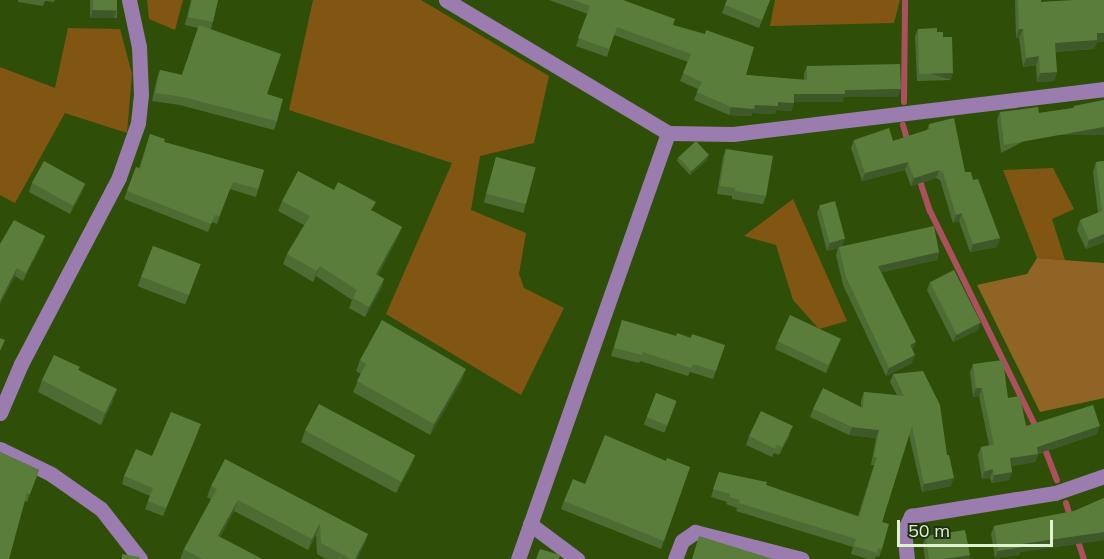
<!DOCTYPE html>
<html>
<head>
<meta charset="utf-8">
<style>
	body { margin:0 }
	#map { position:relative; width:1104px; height:559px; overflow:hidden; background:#2f4f09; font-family:Mulish,sans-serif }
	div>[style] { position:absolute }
	.green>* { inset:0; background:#815612 }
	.forest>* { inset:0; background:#906424 }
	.stream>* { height:6px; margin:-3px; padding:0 3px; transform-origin:3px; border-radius:3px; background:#ac505e }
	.minor>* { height:15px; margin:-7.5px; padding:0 7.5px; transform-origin:7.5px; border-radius:7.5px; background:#9b7cae }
	.wall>* { inset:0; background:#4d6c34; transform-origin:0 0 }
	.shaded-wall>* { inset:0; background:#3f582a; transform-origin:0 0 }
	.building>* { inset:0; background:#5a7d3c; transform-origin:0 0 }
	span { translate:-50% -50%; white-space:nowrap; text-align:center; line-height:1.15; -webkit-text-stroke:6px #213015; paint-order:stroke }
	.scale { position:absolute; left:897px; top:520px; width:156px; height:27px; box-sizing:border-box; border:3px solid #dff3d0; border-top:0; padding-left:8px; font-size:18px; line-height:21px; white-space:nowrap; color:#dff3d0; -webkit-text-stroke:4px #213015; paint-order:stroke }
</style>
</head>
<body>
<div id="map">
	<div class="green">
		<i style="clip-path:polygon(147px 0,183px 0,175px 30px,149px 19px)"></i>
		<i style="clip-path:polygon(313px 0,421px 0,549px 76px,534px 143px,480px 156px,471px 210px,526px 233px,519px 274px,524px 288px,564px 308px,521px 395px,386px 314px,452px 163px,289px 110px)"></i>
		<i style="clip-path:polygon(775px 0,900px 0,894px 23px,770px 26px)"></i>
		<i style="clip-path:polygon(68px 28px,120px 29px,132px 74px,127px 133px,65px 113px,15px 203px,0 195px,0 67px,55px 88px)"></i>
		<i style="clip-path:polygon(1053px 168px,1074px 209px,1052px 219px,1065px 260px,1037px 258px,1003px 170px)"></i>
		<i style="clip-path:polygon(793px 199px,847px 321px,819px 329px,793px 300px,776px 245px,744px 236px)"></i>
	</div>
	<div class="forest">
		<i style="clip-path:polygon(1037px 258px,1104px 263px,1104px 398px,1040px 412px,977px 285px,1027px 274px)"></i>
	</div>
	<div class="stream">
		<i style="left:904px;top:102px;width:102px;rotate:-89.4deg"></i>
		<i style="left:903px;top:125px;width:18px;rotate:74deg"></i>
		<i style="left:919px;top:178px;width:35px;rotate:72deg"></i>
		<i style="left:930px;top:211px;width:243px;rotate:63.9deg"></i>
		<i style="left:1043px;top:444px;width:39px;rotate:69deg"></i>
		<i style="left:1066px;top:503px;width:17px;rotate:73deg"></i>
		<i style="left:1077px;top:538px;width:22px;rotate:72deg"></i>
	</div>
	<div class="minor">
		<i style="left:446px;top:0;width:259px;rotate:30.9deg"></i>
		<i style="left:668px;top:133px;width:65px;rotate:0.9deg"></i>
		<i style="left:733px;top:134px;width:374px;rotate:-6.9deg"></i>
		<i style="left:0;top:413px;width:53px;rotate:-66.8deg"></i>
		<i style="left:21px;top:364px;width:211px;rotate:-62.3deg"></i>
		<i style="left:119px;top:177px;width:57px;rotate:-70.6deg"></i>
		<i style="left:138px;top:123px;width:29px;rotate:-84deg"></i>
		<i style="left:141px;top:94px;width:47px;rotate:-92.4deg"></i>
		<i style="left:139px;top:47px;width:48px;rotate:-102deg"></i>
		<i style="left:0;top:449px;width:57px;rotate:26.1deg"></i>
		<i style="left:51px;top:474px;width:61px;rotate:35deg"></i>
		<i style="left:101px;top:509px;width:63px;rotate:52deg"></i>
		<i style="left:530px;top:524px;width:59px;rotate:36.7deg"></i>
		<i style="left:518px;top:559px;width:452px;rotate:-70.6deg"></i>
		<i style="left:675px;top:559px;width:19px;rotate:-69deg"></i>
		<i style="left:682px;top:541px;width:16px;rotate:-35deg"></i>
		<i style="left:695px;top:532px;width:110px;rotate:14.2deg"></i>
		<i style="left:907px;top:559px;width:28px;rotate:-96deg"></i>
		<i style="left:904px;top:531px;width:17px;rotate:-65deg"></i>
		<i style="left:911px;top:516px;width:146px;rotate:-9.1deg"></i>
		<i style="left:1055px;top:493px;width:52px;rotate:-19.1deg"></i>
	</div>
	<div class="wall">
		<i style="clip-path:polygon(18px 0,55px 0,54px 2px,45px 1px,43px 6px,18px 2px)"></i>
		<i style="left:90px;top:0;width:27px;height:18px"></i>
		<i style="clip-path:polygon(191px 0,218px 0,211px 29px,267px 94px,277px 121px,274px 130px,180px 105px,152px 101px,157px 78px,160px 70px,182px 75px,198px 28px,185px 25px)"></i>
		<i style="clip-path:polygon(549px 0,623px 0,673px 25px,746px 75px,804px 80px,804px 74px,807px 66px,898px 97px,844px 97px,842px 102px,794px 102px,791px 111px,776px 110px,775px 114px,752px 113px,751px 116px,729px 115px,694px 100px,698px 89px,680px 81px,688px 62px,614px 35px,607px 57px,576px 46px,588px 14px)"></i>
		<i style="clip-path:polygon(727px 0,770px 0,759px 28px,722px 13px)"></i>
		<i style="clip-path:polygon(1015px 0,1041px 0,1041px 2px,1104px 0,1104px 42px,1097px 42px,1094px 49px,1055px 52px,1057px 72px,1054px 81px,1037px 82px,1036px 65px,1023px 67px,1019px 38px,1016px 38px)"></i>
		<i style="clip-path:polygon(918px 29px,937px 32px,943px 37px,951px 80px,917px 81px,915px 36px)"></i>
		<i style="clip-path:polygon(1104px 100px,1001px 153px,997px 120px,1000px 112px,1039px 113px,1073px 108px,1074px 106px)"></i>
		<i style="clip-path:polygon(929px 124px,965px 172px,973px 180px,1000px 238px,997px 247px,970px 252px,959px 221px,953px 223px,940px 180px,936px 178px,911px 186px,905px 170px,862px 181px,851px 148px,854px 140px,893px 141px,927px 130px)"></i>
		<i style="clip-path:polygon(150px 134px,164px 142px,264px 170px,256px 197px,230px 189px,217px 224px,212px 222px,208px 232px,124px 199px,136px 167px,139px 168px)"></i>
		<i style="clip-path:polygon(726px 149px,766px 196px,763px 204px,732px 199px,732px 196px,717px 194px,723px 157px)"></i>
		<i style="left:496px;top:157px;width:41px;height:47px;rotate:15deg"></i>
		<i style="clip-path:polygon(678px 157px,707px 160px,690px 175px,677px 161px)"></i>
		<i style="clip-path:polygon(1104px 161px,1104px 242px,1086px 249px,1077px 230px,1080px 220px,1098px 213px,1093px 172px,1096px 162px)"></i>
		<i style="clip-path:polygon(32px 183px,85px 184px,82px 192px,70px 214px,29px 192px)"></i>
		<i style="clip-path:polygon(282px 201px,373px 211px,402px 227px,398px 237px,378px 275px,384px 279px,381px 289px,365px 317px,349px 308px,352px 300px,316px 276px,313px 282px,283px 264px,287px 254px,304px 225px,278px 211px)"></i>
		<i style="clip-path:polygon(820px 205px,842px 246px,939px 252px,937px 260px,881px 272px,913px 351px,912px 363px,886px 376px,843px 285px,836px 255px,838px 248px,827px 251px,817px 213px)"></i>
		<i style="clip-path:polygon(45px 236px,42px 244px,23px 281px,15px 276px,0 304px,0 244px)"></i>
		<i style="left:153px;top:246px;width:51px;height:43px;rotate:21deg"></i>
		<i style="clip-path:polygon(930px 282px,978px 330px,953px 342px,927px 290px)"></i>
		<i style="clip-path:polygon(622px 320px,676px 336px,691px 338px,725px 345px,713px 379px,690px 372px,688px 376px,640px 361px,639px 363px,611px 356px)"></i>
		<i style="clip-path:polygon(841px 339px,826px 373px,775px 349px,778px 341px)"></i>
		<i style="clip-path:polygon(360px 360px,462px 380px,430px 435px,353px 392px,361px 374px,356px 371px)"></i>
		<i style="clip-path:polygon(973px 364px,1008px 398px,1026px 426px,1097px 434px,1038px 454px,1035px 462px,1011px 466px,1012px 472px,1009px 480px,992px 483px,990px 478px,982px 479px,978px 455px,981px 447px,989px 445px,979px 396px,973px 397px,970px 372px)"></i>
		<i style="clip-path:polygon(79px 370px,113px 401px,101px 425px,38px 392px,42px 380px)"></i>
		<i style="clip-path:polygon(893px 374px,951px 486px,922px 492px,909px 435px,882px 522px,882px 549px,879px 557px,876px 556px,875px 559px,868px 559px,851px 554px,853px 547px,736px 511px,737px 508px,726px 504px,727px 502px,711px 497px,719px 472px,766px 485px,858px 516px,874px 465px,871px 465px,876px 438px,849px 435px,810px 417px,813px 409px,861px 407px,861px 400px,864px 392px,897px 395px,890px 382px)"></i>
		<i style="left:656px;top:393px;width:22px;height:34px;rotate:21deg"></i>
		<i style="clip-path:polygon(305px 431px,415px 455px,411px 466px,396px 493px,301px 442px)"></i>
		<i style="clip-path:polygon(198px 432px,163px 516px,145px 509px,150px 496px,122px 484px,124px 476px,152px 456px)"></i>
		<i style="clip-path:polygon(790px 434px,779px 455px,774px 453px,772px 457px,746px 445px,749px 436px)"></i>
		<i style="clip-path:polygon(0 452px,39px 470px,27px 502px,25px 501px)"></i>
		<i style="clip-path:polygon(666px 461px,690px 467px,661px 549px,561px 509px,564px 501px,585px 484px)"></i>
		<i style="clip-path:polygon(211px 486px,368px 534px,364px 545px,357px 559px,326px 559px,317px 554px,316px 535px,308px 550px,234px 511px,220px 537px,262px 559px,180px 559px,184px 549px,211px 499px,207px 497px)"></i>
		<i style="clip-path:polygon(1104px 498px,1104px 540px,1020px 552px,1019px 555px,995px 558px,991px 534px,994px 526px,1074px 511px)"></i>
		<i style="clip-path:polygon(926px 536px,970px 555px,969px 559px,925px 559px,923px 544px)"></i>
	</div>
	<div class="shaded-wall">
		<i style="clip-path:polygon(93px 10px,116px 11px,114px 18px,90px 18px)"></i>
		<i style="clip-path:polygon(1019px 29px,1023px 29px,1019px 38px,1016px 38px)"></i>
		<i style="clip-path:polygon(1097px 33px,1104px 33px,1104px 42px,1097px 42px,1094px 49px,1051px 52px,1055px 43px)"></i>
		<i style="clip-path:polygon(1039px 56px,1036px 65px,1023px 67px,1026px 58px)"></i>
		<i style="clip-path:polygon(1057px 72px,1054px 81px,1037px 82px,1040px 73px)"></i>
		<i style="left:953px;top:73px;width:7px;height:34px;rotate:106deg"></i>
		<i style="clip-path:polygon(901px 89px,898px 97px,844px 97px,842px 102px,791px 102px,794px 94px,845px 90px)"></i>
		<i style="clip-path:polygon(778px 102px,794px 103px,791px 111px,776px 110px,775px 114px,752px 113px,751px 116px,729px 115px,731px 107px)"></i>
		<i style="left:1104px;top:127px;width:8px;height:102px;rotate:90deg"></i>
		<i style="clip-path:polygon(709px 155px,707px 160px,690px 175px,691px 171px)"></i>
		<i style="clip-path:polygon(908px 162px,905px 170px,862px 181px,865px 173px)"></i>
		<i style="clip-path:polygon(939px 170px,936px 178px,911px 186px,914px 178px)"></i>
		<i style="clip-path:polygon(85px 184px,82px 192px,70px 214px,73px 206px)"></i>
		<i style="clip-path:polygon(962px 213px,959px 221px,953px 223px,956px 215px)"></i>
		<i style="clip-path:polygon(402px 227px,398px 237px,372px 285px,376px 274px)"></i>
		<i style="clip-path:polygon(1104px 234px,1104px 242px,1086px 249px,1089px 240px)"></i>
		<i style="clip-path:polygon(45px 236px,42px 244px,23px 281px,26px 273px)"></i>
		<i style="clip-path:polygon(1000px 238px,997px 247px,970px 252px,973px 244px)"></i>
		<i style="clip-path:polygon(845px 239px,842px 247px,827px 251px,830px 243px)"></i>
		<i style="clip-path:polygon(939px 252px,937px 260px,875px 274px,878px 266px)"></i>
		<i style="clip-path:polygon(320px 266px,316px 276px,313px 282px,317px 271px)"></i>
		<i style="clip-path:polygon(17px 268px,15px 276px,0 304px,0 301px)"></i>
		<i style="clip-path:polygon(384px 279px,381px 289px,365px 317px,369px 307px)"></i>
		<i style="clip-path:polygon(981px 322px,978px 330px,953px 342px,956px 334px)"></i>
		<i style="clip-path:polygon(916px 342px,913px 350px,910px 345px)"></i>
		<i style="clip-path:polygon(915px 355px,912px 363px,886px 376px,889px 368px)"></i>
		<i style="clip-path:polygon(466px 369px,462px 380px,430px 435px,434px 424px)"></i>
		<i style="clip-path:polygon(976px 388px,982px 388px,979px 396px,973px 397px)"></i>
		<i style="clip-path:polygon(117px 389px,113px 401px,101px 425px,105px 413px)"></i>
		<i style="clip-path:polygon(1100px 426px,1097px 434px,1036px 454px,1038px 454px,1035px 462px,1007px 467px,1010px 458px,1037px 447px)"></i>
		<i style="clip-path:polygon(852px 427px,879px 430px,876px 438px,849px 435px)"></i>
		<i style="clip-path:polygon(415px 455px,411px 466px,396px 493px,401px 482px)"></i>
		<i style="clip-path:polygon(993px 469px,990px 478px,982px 479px,985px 471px)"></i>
		<i style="clip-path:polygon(1012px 472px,1009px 480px,992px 483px,994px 475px)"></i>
		<i style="clip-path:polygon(954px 478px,951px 486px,922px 492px,924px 484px)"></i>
		<i style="clip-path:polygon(238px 500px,234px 511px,214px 547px,218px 536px)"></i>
		<i style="clip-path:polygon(320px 523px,316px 535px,308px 550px,312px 539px)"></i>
		<i style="clip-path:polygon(1104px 532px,1104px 540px,1020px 552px,1019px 555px,995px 558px,998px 551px,1021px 544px)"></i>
		<i style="clip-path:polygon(368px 534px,364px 545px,357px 559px,355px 559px)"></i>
		<i style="clip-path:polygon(970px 555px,969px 559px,943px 559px)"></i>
	</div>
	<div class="building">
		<i style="left:93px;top:0;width:24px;height:10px"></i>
		<i style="clip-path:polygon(192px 0,218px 0,213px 22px,188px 17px)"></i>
		<i style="clip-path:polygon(573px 0,623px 0,675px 19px,673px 25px,705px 34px,706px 30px,754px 47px,746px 75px,807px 80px,807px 66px,900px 64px,901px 89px,845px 90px,845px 94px,794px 94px,794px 103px,778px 102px,778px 106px,755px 105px,754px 109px,731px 107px,697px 92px,702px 82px,683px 73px,691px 54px,617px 27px,609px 49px,578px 38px,590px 6px)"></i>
		<i style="clip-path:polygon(727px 0,770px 0,762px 20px,725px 5px)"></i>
		<i style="clip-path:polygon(1018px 0,1041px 0,1041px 2px,1073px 0,1104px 0,1104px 33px,1097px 33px,1097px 40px,1055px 43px,1057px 72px,1040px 73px,1039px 56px,1026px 58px,1023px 29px,1019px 29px)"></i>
		<i style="clip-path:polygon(199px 25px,281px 54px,267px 94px,283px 99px,277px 121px,183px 97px,155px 93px,160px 70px,182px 75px)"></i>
		<i style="clip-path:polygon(937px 28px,937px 32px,943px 32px,943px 37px,952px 37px,953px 73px,919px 74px,918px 29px)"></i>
		<i style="clip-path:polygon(1104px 100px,1104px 127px,1004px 145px,1000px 112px,1038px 107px,1039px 113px,1074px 108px,1074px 106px)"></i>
		<i style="clip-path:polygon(954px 118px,965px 172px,971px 172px,973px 180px,978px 179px,1000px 238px,973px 244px,962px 213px,956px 215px,943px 172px,939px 170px,914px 178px,908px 162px,865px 173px,854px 140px,889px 128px,893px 141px,930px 129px,929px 124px)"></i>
		<i style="clip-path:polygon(150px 134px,165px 139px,164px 142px,264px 170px,258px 189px,233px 182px,219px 216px,215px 215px,211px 224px,127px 191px,136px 167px,140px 169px)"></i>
		<i style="left:696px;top:141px;width:19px;height:24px;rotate:47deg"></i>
		<i style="clip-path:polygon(726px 149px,773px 156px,766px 196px,735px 191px,735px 188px,720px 186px)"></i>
		<i style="left:496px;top:157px;width:41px;height:38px;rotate:15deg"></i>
		<i style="left:44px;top:161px;width:47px;height:25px;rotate:29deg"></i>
		<i style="clip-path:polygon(1104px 161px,1104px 234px,1089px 240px,1080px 220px,1102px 211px,1096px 162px)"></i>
		<i style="clip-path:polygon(298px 171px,334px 190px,338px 182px,376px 202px,371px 210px,402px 227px,376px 274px,384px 279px,369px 307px,353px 298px,357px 290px,320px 266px,317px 271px,287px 254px,310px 216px,282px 201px)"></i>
		<i style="left:835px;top:201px;width:39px;height:16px;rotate:75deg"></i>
		<i style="clip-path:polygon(14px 220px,45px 236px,26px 273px,17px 268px,0 301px,0 244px)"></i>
		<i style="clip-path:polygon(934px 226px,939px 252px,878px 266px,916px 342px,910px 345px,915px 355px,889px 368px,846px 277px,839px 247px)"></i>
		<i style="left:153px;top:246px;width:51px;height:33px;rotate:21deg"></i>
		<i style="left:954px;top:270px;width:59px;height:27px;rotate:63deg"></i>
		<i style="left:790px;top:315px;width:56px;height:29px;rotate:25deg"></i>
		<i style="clip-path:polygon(382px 320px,466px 369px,434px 424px,357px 381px,366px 364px,360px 360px)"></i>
		<i style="clip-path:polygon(622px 320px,676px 336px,677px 333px,691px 338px,692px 334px,725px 345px,716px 371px,693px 364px,691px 368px,643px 352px,642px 355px,614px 348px)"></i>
		<i style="clip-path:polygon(0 338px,5px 340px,0 351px)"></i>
		<i style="clip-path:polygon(54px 355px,80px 367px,78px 370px,117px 389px,105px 413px,42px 380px)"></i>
		<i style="clip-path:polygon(1003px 360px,1008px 398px,1020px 396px,1026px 426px,1093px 405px,1100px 426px,1037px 447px,1038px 454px,1010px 458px,1012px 472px,994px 475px,993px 469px,985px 471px,981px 447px,994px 445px,982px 388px,976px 388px,973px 364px)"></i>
		<i style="clip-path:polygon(923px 371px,940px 405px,947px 455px,949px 455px,954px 478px,924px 484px,912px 426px,882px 522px,889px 524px,882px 549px,878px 548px,877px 553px,854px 546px,856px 539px,739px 503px,740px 500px,729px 497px,730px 494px,713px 489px,719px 472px,767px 482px,766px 485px,859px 517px,877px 457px,874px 457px,879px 430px,852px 427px,813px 409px,823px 388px,863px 408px,864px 392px,904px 396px,893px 374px)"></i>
		<i style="left:656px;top:393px;width:22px;height:26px;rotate:21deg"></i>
		<i style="left:319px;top:404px;width:109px;height:30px;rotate:28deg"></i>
		<i style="clip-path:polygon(761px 411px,793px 426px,782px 447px,777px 445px,775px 449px,749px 436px)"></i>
		<i style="clip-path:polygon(171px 412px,201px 424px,166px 508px,148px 501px,153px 488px,124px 476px,136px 449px,152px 456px)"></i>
		<i style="clip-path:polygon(605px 435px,666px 461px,667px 458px,690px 467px,664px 541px,564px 501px,573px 479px,585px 484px)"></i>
		<i style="clip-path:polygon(0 452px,39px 470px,30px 494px,27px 493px,9px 559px,0 559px)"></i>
		<i style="clip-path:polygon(225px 459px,368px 534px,355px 559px,351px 559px,321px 543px,320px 523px,312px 539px,238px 500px,218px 536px,262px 559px,202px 559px,184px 549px,217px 489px,211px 486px)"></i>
		<i style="clip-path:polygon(1104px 498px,1104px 532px,1021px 544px,1022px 547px,998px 551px,994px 526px,1074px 511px)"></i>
		<i style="clip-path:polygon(965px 530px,970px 555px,943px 559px,929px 559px,926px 536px)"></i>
		<i style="clip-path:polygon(699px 536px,773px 559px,692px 559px)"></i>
		<i style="clip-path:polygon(540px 549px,560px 555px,559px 559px,536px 559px)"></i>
		<i style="clip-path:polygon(122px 554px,140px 557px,139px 559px,122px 559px)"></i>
	</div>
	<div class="scale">50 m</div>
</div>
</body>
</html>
